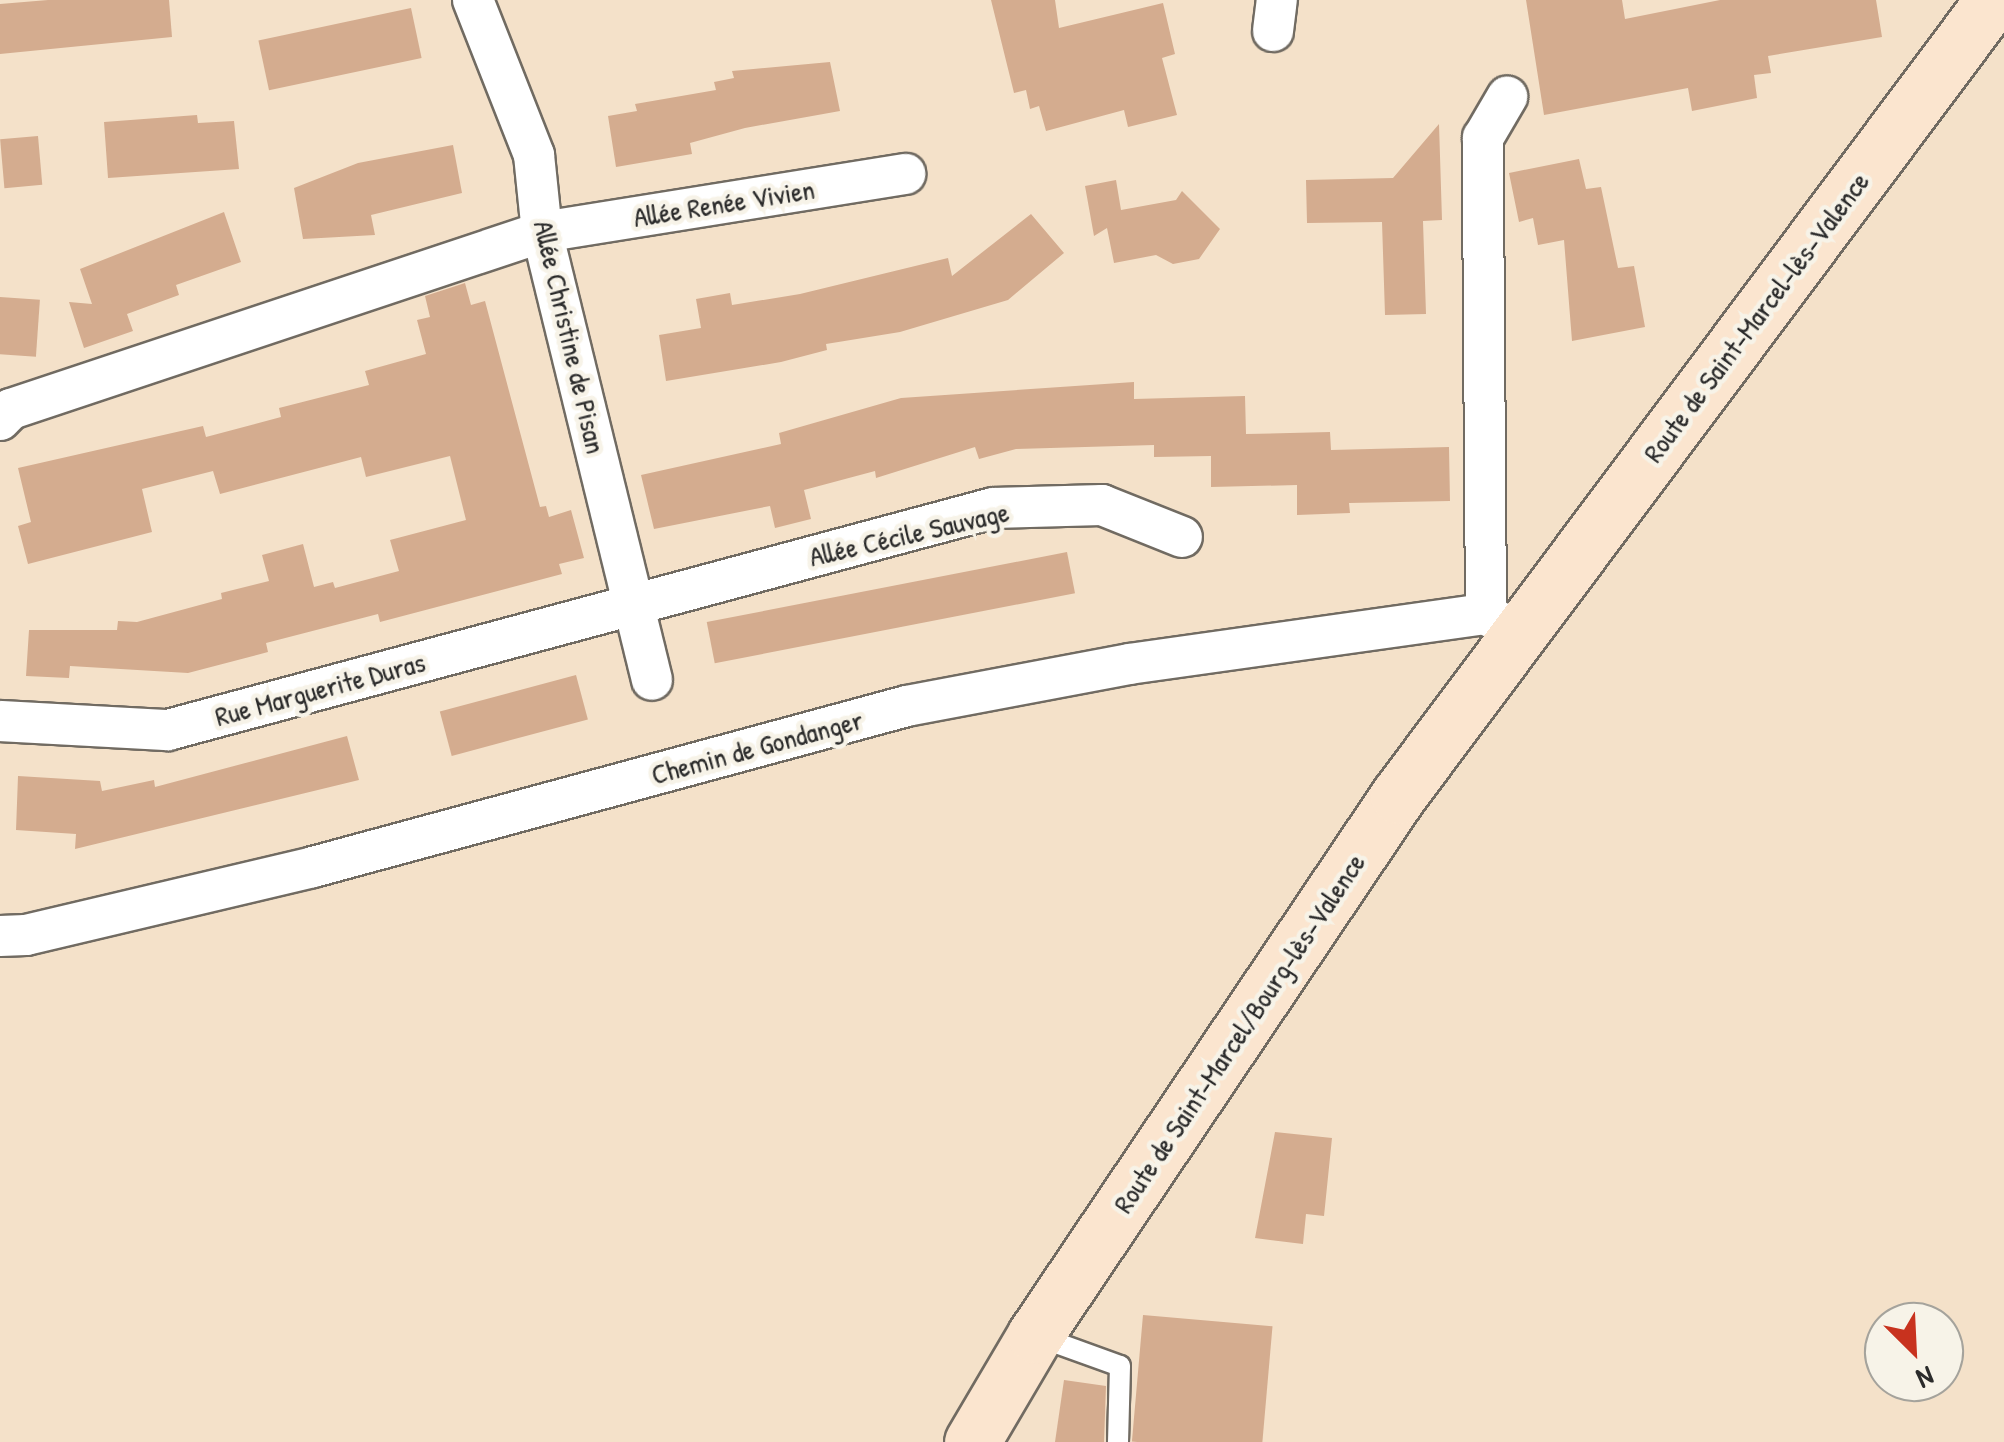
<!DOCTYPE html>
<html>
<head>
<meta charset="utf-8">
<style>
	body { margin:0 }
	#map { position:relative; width:2004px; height:1442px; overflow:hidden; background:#f4e1c9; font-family:"Patrick Hand",sans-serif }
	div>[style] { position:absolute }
	.building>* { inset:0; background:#d4ac8f; transform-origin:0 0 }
	.roads { filter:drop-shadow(2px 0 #716b62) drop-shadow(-2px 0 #716b62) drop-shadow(0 2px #716b62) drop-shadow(0 -2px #716b62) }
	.lane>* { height:20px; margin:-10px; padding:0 10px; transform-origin:10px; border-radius:10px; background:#fff }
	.street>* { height:40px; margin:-20px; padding:0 20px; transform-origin:20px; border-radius:20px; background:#fff }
	.secondary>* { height:55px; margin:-27.5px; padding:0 27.5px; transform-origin:27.5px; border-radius:27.5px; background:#fbe5cf }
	span { translate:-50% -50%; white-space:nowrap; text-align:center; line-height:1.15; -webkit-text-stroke:9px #f7f3e8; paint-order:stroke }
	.street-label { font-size:28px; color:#2b2b2b }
	.north { position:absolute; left:1864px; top:1302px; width:100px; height:100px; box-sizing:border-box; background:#f7f3e8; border:2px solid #a5a39c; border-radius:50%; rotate:156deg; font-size:28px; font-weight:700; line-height:40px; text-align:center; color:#2b2b2b }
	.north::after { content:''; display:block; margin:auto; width:35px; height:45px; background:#c8321e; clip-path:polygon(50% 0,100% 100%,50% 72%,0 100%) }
</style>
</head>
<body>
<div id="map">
	<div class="building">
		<i style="clip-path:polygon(48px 0,169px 0,172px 37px,0 54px,0 4px)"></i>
		<i style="clip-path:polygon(991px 0,1055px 0,1059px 28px,1163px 3px,1175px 54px,1162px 58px,1177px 115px,1128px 127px,1124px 110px,1046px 131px,1039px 106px,1030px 109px,1026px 90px,1014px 93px)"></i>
		<i style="clip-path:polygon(1526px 0,1622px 0,1625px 19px,1720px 0,1876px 0,1882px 37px,1768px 56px,1771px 73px,1754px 75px,1757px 98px,1692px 111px,1688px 88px,1544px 115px)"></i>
		<i style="left:411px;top:8px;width:51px;height:156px;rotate:78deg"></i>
		<i style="clip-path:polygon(830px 62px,840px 111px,745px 128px,690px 143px,692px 154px,616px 167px,608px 116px,637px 111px,635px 104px,716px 90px,714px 82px,734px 78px,732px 71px)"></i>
		<i style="clip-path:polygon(197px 115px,198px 123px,234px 121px,239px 169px,108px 178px,104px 122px)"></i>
		<i style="clip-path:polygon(1439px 124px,1442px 220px,1423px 221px,1426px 314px,1385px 315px,1382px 222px,1307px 223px,1306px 180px,1393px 178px)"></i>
		<i style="left:38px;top:136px;width:49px;height:38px;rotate:85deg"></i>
		<i style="clip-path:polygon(453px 145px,462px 193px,371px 215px,375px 235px,303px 239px,294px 188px,358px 163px)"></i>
		<i style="clip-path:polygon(1579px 159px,1586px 189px,1601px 187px,1618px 268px,1634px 266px,1645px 327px,1572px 341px,1564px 240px,1538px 245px,1533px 218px,1519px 222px,1509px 173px)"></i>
		<i style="clip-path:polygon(1116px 180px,1121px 210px,1176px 200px,1182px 191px,1220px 229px,1199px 259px,1173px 264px,1156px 255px,1114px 263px,1107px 228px,1094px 236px,1085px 186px)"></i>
		<i style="clip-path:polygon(224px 212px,241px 262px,176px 285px,179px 295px,127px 314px,133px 331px,84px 348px,69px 302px,92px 304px,80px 269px)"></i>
		<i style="clip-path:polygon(1031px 214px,1064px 253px,1008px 300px,900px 332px,826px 344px,827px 350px,781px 362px,666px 381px,659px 335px,701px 328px,696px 299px,730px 293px,732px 305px,800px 294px,948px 258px,952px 276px)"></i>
		<i style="clip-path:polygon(465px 283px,471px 305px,485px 301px,540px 507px,546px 506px,549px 517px,571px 510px,584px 558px,559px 564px,562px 574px,380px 622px,378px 614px,266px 643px,268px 652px,188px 673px,70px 666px,69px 678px,26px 676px,29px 630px,117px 630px,118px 621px,137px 622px,222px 599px,221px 593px,269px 581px,262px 555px,303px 544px,314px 587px,333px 582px,335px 588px,399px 571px,390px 540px,466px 520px,450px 456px,366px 477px,361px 457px,220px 494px,213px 471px,142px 489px,152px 532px,28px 564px,18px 526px,31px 522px,18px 468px,203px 426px,206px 437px,281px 417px,279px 408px,369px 385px,365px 371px,426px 354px,417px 320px,430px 317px,425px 296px)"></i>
		<i style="left:0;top:297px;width:40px;height:57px;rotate:4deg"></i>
		<i style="clip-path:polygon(1134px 382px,1134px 399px,1245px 396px,1246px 434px,1330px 432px,1331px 450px,1449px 447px,1450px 501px,1349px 503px,1350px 513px,1297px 515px,1297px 485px,1211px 487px,1211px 456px,1154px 457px,1154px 445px,1016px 449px,979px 459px,975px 447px,876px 478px,875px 471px,804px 490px,811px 519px,775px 528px,770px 506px,654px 529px,641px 475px,781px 444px,779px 433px,901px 398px)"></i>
		<i style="left:1067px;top:552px;width:42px;height:367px;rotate:79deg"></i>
		<i style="left:576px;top:675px;width:46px;height:141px;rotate:75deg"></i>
		<i style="clip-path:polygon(347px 736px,359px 780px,75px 849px,76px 834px,16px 830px,18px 776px,100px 781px,102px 791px,154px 780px,155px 787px)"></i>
		<i style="clip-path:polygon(1275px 1132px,1332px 1138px,1324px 1216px,1306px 1214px,1303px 1244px,1255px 1238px)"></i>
		<i style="left:1143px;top:1315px;width:130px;height:127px;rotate:5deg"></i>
		<i style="clip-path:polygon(1064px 1380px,1106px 1386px,1104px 1442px,1055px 1442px)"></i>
	</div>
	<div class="roads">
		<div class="lane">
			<i style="left:1037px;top:1336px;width:88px;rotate:19.9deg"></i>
			<i style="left:1120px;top:1366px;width:76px;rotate:91.5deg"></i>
		</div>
		<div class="street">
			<i style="left:473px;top:0;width:167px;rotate:68.5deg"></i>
			<i style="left:534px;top:155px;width:77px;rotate:84.1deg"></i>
			<i style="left:542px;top:232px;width:461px;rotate:76.2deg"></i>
			<i style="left:1273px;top:31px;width:31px;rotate:-83deg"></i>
			<i style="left:0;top:420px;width:16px;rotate:-45deg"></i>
			<i style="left:11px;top:409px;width:560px;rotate:-18.43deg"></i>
			<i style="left:542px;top:232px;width:368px;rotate:-9.1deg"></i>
			<i style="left:1486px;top:614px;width:476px;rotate:-90.4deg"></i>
			<i style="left:1483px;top:138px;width:48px;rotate:-59.7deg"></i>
			<i style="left:0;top:721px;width:168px;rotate:3.1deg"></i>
			<i style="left:168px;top:730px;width:854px;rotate:-15.06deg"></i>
			<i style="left:993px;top:508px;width:109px;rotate:-1.6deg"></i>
			<i style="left:1102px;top:505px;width:86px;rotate:21.8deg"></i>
			<i style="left:0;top:936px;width:26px;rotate:-2deg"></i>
			<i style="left:26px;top:935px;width:295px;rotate:-13.3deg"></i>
			<i style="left:313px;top:867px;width:615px;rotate:-15.17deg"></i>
			<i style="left:907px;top:706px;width:226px;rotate:-10.7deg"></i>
			<i style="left:1129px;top:664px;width:360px;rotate:-8deg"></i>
			<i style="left:1486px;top:614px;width:39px;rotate:31deg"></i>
		</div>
		<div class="secondary">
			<i style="left:972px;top:1442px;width:124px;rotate:-59.5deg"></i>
			<i style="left:1035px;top:1335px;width:650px;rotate:-56.04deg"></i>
			<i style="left:1398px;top:796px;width:994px;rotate:-53.22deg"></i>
		</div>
	</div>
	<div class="street-label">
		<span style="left:724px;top:203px;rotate:-9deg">Allée Renée Vivien</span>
		<span style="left:1756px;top:317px;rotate:-53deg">Route de Saint-Marcel-lès-Valence</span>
		<span style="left:570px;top:337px;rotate:77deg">Allée Christine de Pisan</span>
		<span style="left:909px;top:534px;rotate:-13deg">Allée Cécile Sauvage</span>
		<span style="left:320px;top:689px;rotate:-15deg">Rue Marguerite Duras</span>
		<span style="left:757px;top:747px;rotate:-15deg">Chemin de Gondanger</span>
		<span style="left:1239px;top:1033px;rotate:-56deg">Route de Saint-Marcel/Bourg-lès-Valence</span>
	</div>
	<div class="north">N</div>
</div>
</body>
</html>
